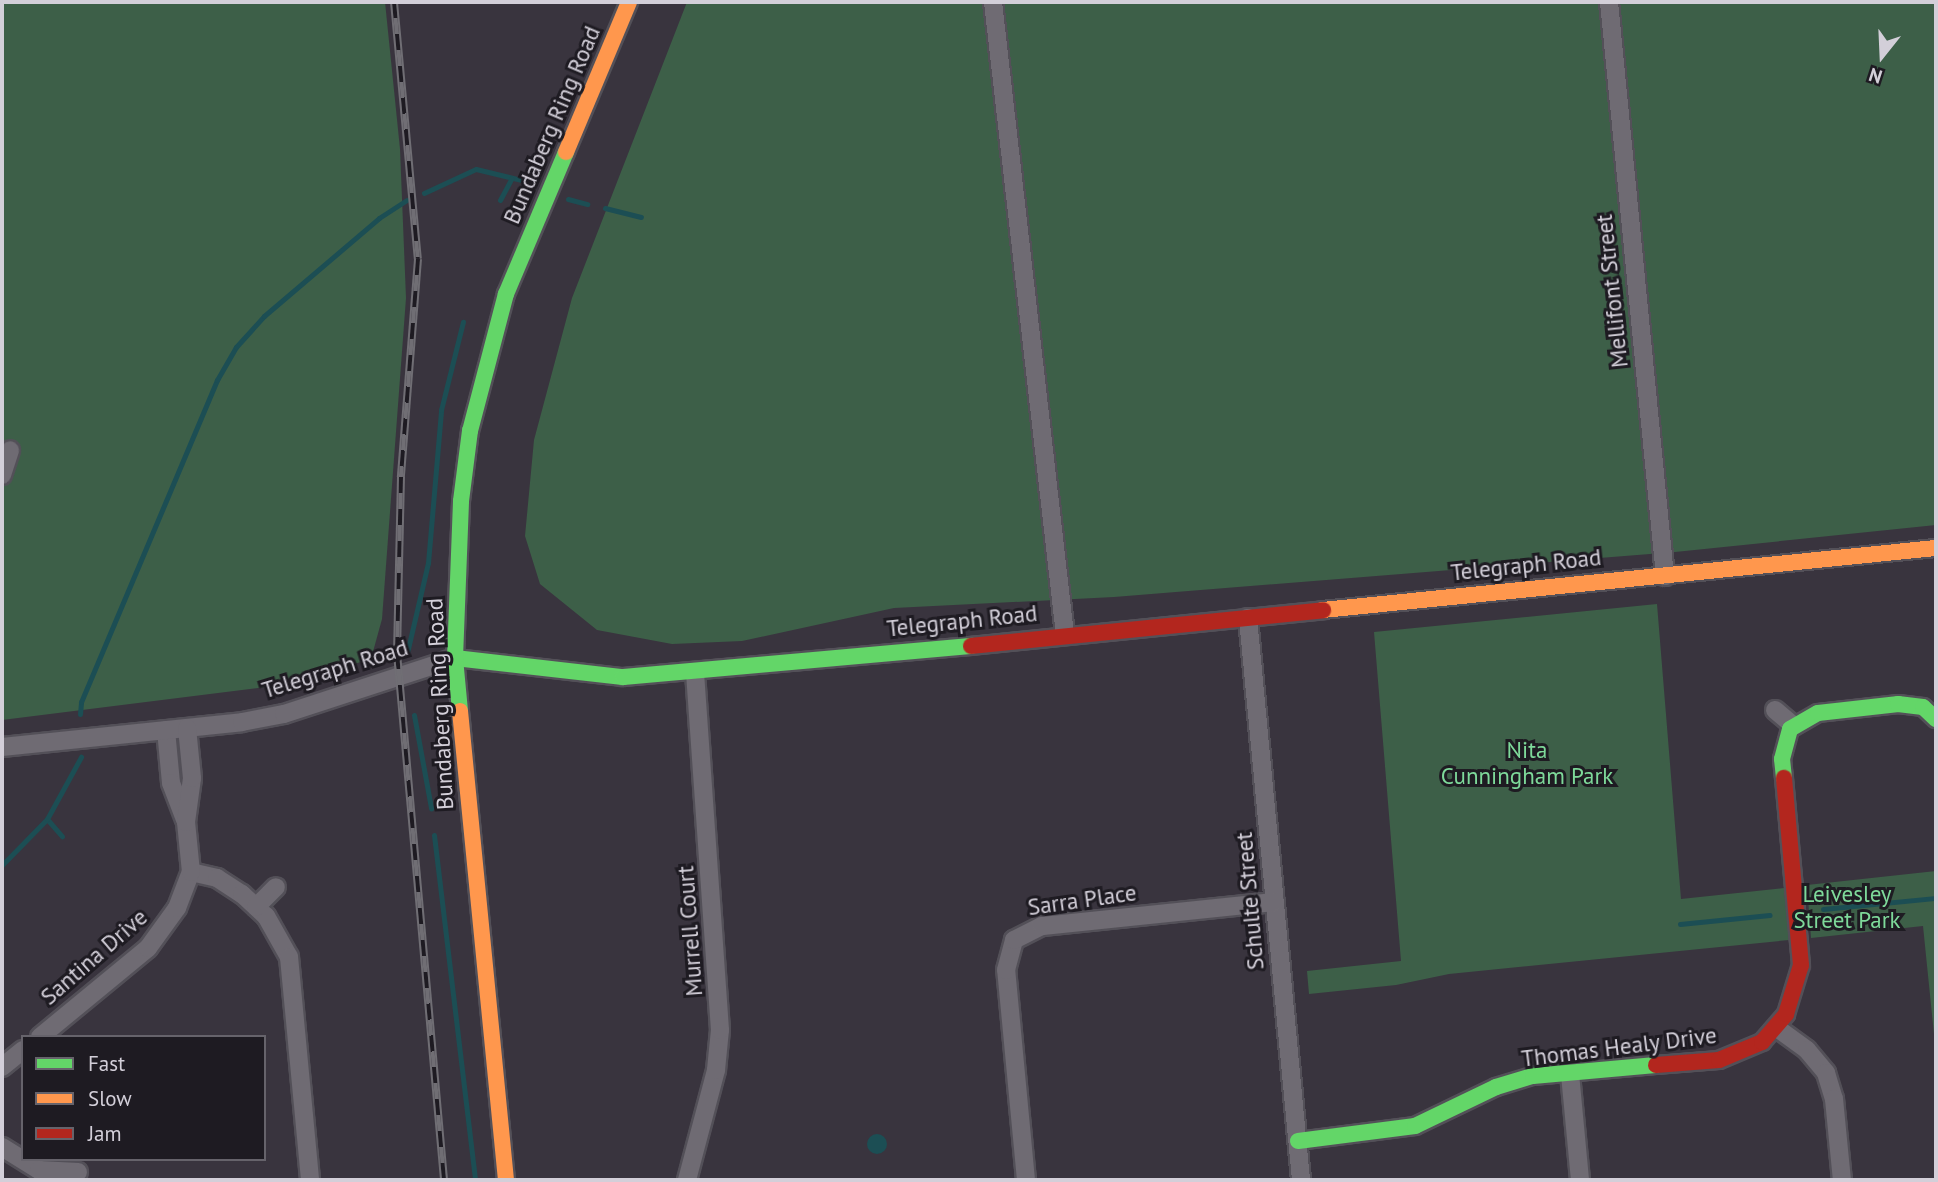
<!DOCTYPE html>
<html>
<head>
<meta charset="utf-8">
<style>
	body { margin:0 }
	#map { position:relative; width:1938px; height:1182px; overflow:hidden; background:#39343e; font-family:"PT Sans",sans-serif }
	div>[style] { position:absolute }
	.green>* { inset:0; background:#3d5f48 }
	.water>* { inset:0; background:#1c4e54 }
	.round { border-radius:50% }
	.stream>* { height:5px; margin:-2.5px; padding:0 2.5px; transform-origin:2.5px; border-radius:2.5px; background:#1c4e54 }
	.roads { filter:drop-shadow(2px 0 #535058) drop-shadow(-2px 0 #535058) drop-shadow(0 2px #535058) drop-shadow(0 -2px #535058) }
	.street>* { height:18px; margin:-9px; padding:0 9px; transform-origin:9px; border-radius:9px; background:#6f6b73 }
	.fast>* { height:16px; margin:-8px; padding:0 8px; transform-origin:8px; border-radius:8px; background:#63d668 }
	.slow>* { height:16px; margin:-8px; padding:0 8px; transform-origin:8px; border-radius:8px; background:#ff974d }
	.jam>* { height:16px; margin:-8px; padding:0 8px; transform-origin:8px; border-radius:8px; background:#b3261e }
	.rail>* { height:8px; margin-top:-4px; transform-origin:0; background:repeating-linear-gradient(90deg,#1e1b22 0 16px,#706e74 0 32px); box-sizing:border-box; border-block:2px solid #706e74 }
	span { translate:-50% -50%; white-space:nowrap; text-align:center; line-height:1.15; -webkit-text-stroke:6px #1e1b22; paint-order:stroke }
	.street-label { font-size:23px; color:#d3cfd9 }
	.park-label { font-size:23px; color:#7ed99a }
	.frame { position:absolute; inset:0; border:4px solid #d3cfd9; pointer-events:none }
	.legend { position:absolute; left:21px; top:1035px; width:245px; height:126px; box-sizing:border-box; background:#1e1b22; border:2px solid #66636b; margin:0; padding:9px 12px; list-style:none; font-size:21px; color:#d3cfd9 }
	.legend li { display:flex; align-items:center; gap:14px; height:35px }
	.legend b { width:35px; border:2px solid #66636b }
	.north { position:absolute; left:1847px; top:21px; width:70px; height:70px; -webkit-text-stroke:5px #1e1b22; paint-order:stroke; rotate:198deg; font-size:19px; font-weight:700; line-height:28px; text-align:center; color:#d3cfd9 }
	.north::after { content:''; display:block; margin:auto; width:24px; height:32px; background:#d3cfd9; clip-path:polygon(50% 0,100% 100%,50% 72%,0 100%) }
</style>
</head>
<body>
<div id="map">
	<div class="green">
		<i style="clip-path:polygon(2px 2px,385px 2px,400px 149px,406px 298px,382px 619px,371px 659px,283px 685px,2px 720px)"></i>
		<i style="clip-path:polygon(687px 2px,1936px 2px,1936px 525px,1675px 552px,1114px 597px,894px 608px,742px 641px,672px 644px,597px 630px,540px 584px,525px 536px,534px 440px,572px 298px)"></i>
		<i style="clip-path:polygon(1657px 604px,1681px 899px,1784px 888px,1789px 940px,1449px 974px,1396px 985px,1309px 994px,1307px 971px,1401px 961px,1374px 632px)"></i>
		<i style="clip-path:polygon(1936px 871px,1936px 1054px,1923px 926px,1811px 938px,1807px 885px)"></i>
	</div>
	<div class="water">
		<i class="round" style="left:867px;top:1134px;width:20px;height:20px"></i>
	</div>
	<div class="stream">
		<i style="left:424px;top:193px;width:57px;rotate:-24.8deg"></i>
		<i style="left:476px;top:169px;width:46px;rotate:13.7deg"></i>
		<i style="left:568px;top:199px;width:20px;rotate:15deg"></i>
		<i style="left:500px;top:200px;width:24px;rotate:-62deg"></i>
		<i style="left:605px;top:208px;width:37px;rotate:14deg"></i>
		<i style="left:407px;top:653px;width:92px;rotate:-76.9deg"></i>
		<i style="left:428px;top:563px;width:154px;rotate:-85.1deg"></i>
		<i style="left:441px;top:410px;width:91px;rotate:-76deg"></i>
		<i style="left:80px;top:714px;width:12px;rotate:-85deg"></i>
		<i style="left:81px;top:702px;width:350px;rotate:-67.1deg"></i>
		<i style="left:217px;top:380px;width:38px;rotate:-60deg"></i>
		<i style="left:236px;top:347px;width:42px;rotate:-47.9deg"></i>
		<i style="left:264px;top:316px;width:151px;rotate:-40.4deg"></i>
		<i style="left:379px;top:218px;width:33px;rotate:-33deg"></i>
		<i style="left:414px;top:715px;width:95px;rotate:79.6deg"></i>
		<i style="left:47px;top:819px;width:23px;rotate:49deg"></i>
		<i style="left:434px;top:835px;width:347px;rotate:83.2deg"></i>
		<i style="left:2px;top:865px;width:64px;rotate:-45.6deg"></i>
		<i style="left:47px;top:819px;width:71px;rotate:-61.3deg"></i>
		<i style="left:1823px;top:909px;width:114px;rotate:-5.6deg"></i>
		<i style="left:1680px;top:924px;width:90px;rotate:-5.7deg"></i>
	</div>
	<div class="roads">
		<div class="street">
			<i style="left:993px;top:2px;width:637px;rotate:83.51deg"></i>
			<i style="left:1609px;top:2px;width:577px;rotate:84.43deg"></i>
			<i style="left:2px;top:475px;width:26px;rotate:-72deg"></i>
			<i style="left:1248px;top:618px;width:564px;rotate:84.61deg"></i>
			<i style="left:1775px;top:710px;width:23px;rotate:40deg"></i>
			<i style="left:166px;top:730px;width:53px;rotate:84.6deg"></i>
			<i style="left:171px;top:783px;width:39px;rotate:69deg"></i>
			<i style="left:2px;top:747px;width:241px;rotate:-5.9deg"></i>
			<i style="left:242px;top:722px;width:43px;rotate:-10.8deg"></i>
			<i style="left:284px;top:714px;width:180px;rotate:-18.1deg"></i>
			<i style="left:191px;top:872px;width:27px;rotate:13deg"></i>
			<i style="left:217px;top:878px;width:30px;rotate:33deg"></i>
			<i style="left:242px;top:894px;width:33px;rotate:43deg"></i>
			<i style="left:266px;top:916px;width:47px;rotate:60.7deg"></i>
			<i style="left:289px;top:957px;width:224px;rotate:84.6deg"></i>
			<i style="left:256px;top:907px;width:28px;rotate:-45deg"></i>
			<i style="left:1777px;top:1028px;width:37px;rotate:36deg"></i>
			<i style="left:1807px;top:1050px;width:30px;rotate:50deg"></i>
			<i style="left:1826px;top:1073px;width:27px;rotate:73deg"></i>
			<i style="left:1834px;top:1099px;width:81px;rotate:84.4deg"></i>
			<i style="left:40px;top:1037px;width:140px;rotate:-39.5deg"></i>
			<i style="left:148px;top:948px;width:49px;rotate:-54.1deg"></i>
			<i style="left:177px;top:908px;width:39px;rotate:-69deg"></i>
			<i style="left:191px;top:872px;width:50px;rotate:-95.7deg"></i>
			<i style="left:186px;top:822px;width:44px;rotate:-82.2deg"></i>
			<i style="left:192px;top:778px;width:50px;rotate:-95.7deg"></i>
			<i style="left:2px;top:1067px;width:27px;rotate:-39deg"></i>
			<i style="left:1570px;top:1074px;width:106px;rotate:84.6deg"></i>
			<i style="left:2px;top:1147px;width:44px;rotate:31.9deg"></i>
			<i style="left:39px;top:1170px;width:39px;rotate:3deg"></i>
			<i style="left:687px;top:1180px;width:114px;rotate:-75.2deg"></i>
			<i style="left:716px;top:1070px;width:40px;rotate:-84.3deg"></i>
			<i style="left:720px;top:1030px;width:357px;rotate:-94deg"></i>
			<i style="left:1026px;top:1180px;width:211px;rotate:-95.4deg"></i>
			<i style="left:1006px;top:970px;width:31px;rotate:-75deg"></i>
			<i style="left:1014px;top:940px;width:31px;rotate:-27deg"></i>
			<i style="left:1042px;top:926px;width:234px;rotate:-5.9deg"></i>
		</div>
		<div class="fast">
			<i style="left:455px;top:658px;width:169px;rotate:6.5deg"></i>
			<i style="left:623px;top:677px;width:349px;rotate:-5.1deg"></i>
			<i style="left:460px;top:711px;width:53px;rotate:-95.4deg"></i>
			<i style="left:455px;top:658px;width:157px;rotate:-87.8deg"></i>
			<i style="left:461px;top:501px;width:71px;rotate:-82.7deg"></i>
			<i style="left:470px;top:431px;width:142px;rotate:-75.3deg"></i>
			<i style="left:506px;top:294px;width:154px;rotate:-67.1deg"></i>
			<i style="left:1784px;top:778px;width:19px;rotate:-96deg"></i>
			<i style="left:1782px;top:759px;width:31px;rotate:-75deg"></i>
			<i style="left:1790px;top:729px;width:32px;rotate:-30deg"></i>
			<i style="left:1818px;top:713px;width:81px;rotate:-6.4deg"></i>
			<i style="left:1898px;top:704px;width:25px;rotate:7deg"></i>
			<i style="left:1923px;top:707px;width:18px;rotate:43deg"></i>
			<i style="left:1298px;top:1141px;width:118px;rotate:-7.3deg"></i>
			<i style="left:1415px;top:1126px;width:90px;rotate:-25.7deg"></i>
			<i style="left:1496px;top:1087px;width:39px;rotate:-17deg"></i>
			<i style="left:1533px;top:1076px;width:123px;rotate:-5.1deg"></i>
		</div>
		<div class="slow">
			<i style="left:566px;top:152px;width:163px;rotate:-67.2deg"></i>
			<i style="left:1323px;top:610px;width:616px;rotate:-5.78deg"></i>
			<i style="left:460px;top:711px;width:471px;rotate:84.4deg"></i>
		</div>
		<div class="jam">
			<i style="left:971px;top:646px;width:354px;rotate:-5.8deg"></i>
			<i style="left:1656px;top:1065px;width:63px;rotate:-4.5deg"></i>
			<i style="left:1719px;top:1060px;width:47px;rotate:-22.7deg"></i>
			<i style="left:1762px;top:1042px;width:37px;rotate:-49deg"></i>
			<i style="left:1786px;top:1014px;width:51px;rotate:-73deg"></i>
			<i style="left:1801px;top:965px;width:188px;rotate:-95.2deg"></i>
		</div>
	</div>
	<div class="rail">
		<i style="left:394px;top:2px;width:258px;rotate:84.7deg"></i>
		<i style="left:418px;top:259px;width:219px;rotate:94.5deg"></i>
		<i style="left:401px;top:477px;width:176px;rotate:91.3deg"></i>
		<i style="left:397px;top:653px;width:529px;rotate:84.9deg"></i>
	</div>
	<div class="street-label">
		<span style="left:552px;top:125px;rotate:-67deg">Bundaberg Ring Road</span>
		<span style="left:1612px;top:291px;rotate:-96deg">Mellifont Street</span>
		<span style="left:1526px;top:565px;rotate:-6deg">Telegraph Road</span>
		<span style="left:962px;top:621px;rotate:-6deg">Telegraph Road</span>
		<span style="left:335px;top:669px;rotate:-17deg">Telegraph Road</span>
		<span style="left:440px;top:704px;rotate:-93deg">Bundaberg Ring Road</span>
		<span style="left:1082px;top:900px;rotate:-8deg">Sarra Place</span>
		<span style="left:1250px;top:901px;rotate:-95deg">Schulte Street</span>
		<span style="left:690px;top:931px;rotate:-94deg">Murrell Court</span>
		<span style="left:94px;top:957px;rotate:-41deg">Santina Drive</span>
		<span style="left:1619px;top:1047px;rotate:-7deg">Thomas Healy Drive</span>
	</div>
	<div class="park-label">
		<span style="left:1527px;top:763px">Nita<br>Cunningham Park</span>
		<span style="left:1847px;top:907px">Leivesley<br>Street Park</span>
	</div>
	<div class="frame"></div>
	<ul class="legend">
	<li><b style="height:9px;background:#63d668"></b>Fast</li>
	<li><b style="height:9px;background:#ff974d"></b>Slow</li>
	<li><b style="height:9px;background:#b3261e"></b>Jam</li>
	</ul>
	<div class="north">N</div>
</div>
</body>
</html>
